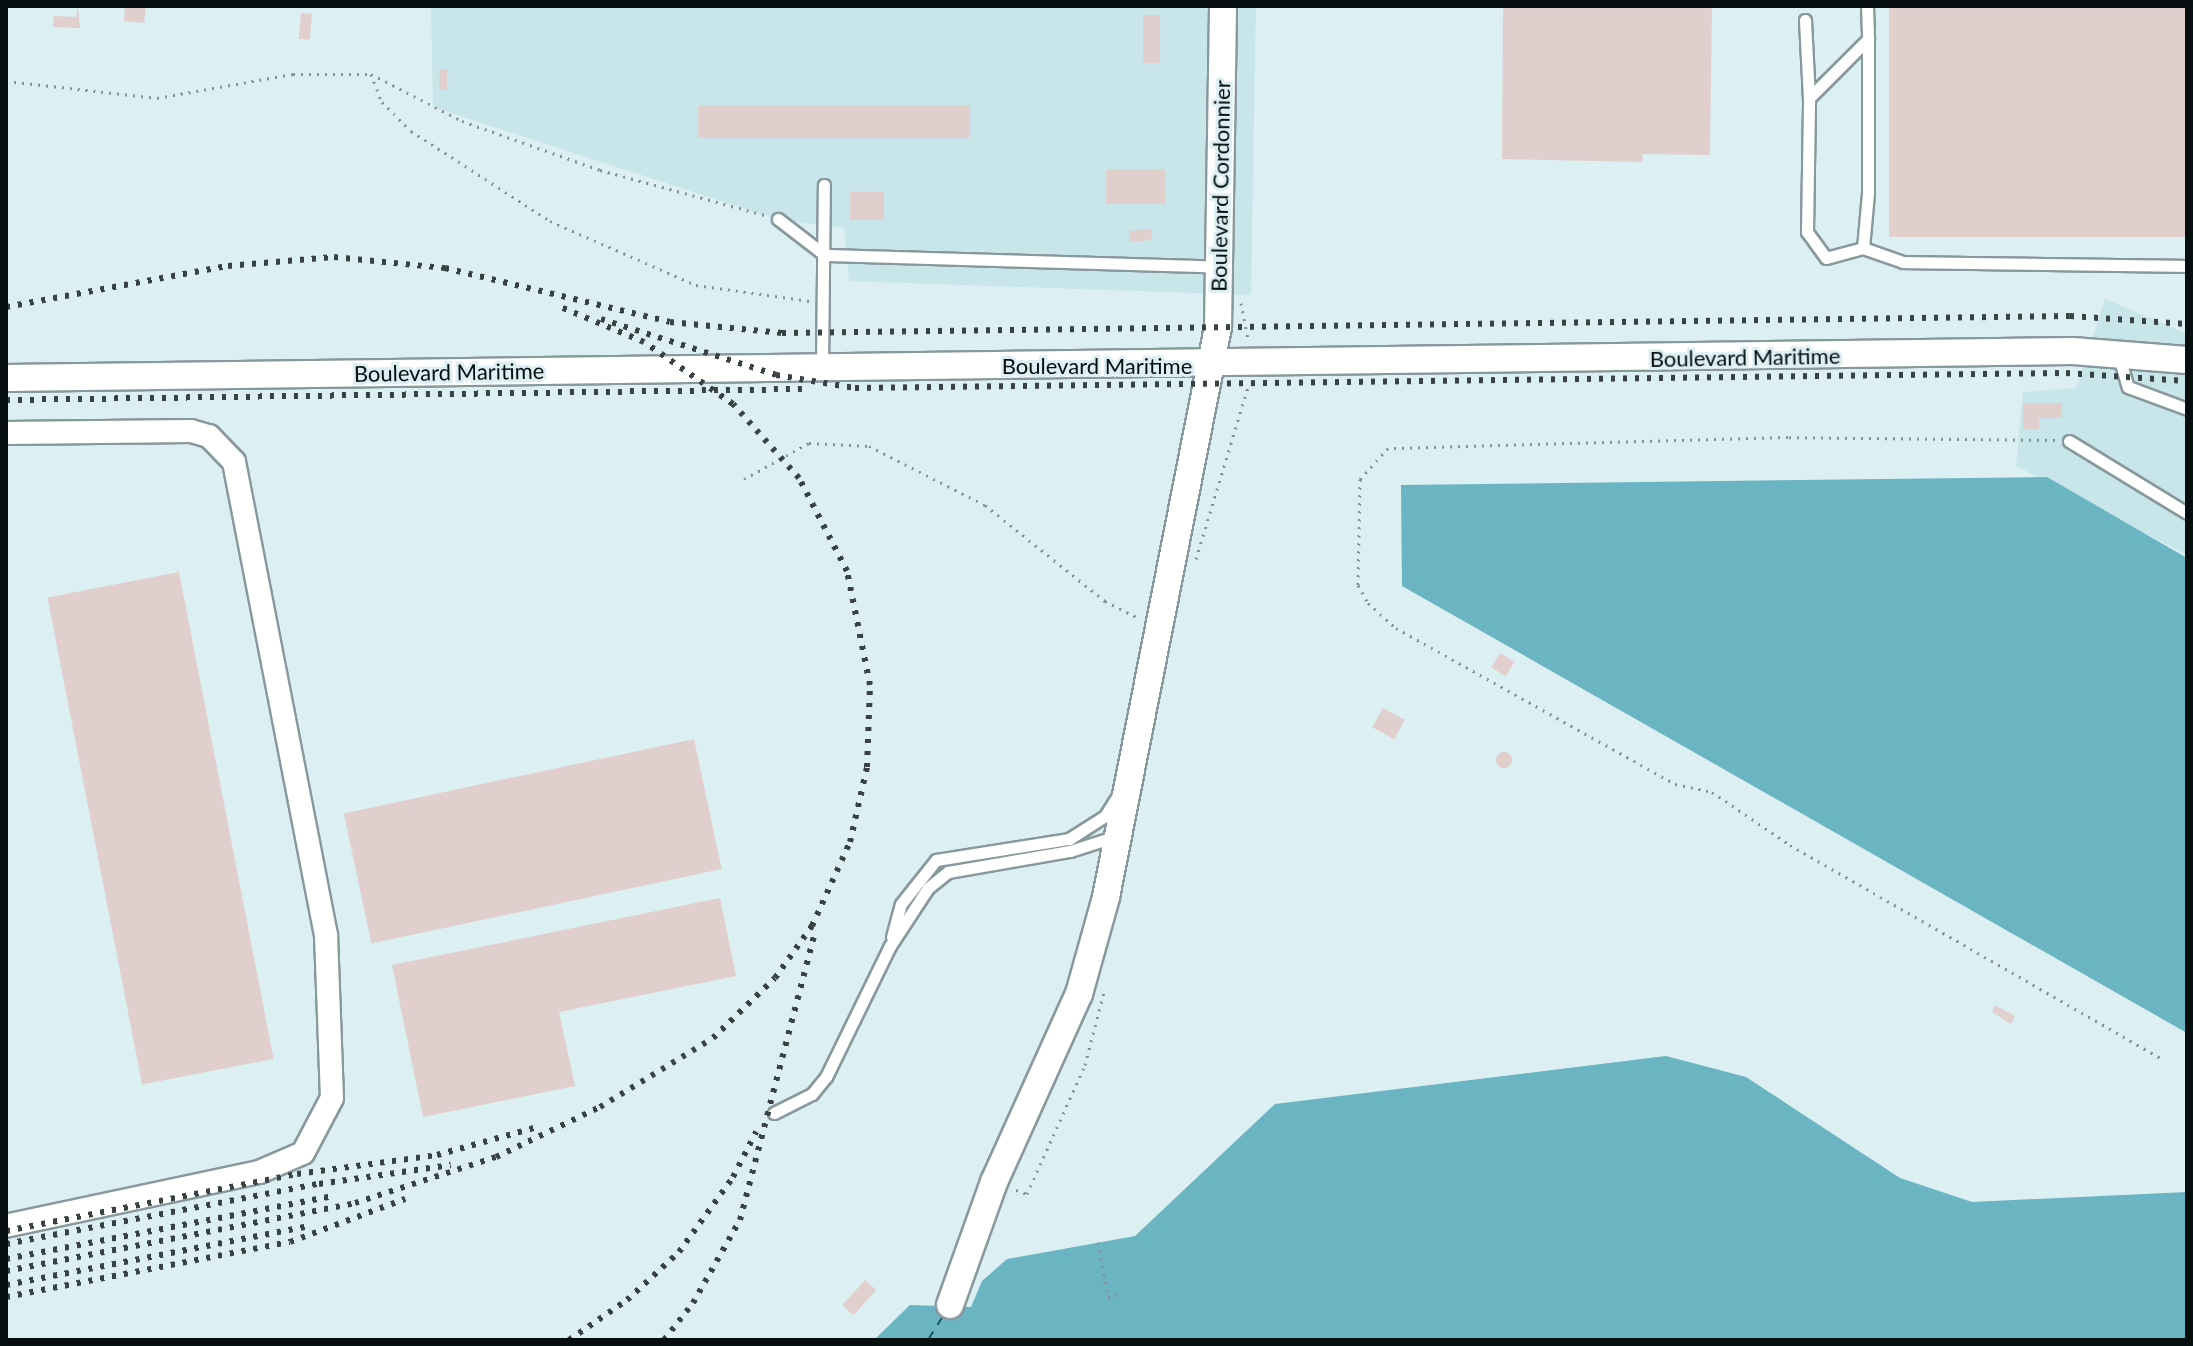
<!DOCTYPE html>
<html>
<head>
<meta charset="utf-8">
<style>
	body { margin:0 }
	#map { position:relative; width:2193px; height:1346px; overflow:hidden; background:#dceff3; font-family:Lato,sans-serif }
	div>[style] { position:absolute }
	.built>* { inset:0; background:#c8e5ea }
	.water>* { inset:0; background:#6bb5c2 }
	.ferry>* { height:2px; margin-top:-1px; transform-origin:0; background:repeating-linear-gradient(90deg,#13545e 0 10px,transparent 0 18px) }
	.building>* { inset:0; background:#e1cfce; transform-origin:0 0 }
	.round { border-radius:50% }
	.path>* { height:3px; margin-top:-1.5px; transform-origin:0; background:repeating-linear-gradient(90deg,#849295 0 2px,transparent 0 8px) }
	.roads { filter:drop-shadow(2px 0 #88999d) drop-shadow(-2px 0 #88999d) drop-shadow(0 2px #88999d) drop-shadow(0 -2px #88999d) }
	.service>* { height:11px; margin:-5.5px; padding:0 5.5px; transform-origin:5.5px; border-radius:5.5px; background:#fff }
	.minor>* { height:22px; margin:-11px; padding:0 11px; transform-origin:11px; border-radius:11px; background:#fff }
	.tertiary>* { height:26px; margin:-13px; padding:0 13px; transform-origin:13px; border-radius:13px; background:#fff }
	.rail>* { height:6px; margin-top:-3px; transform-origin:0; background:repeating-linear-gradient(90deg,#384243 0 4px,transparent 0 12px) }
	span { translate:-50% -50%; white-space:nowrap; text-align:center; line-height:1.15; -webkit-text-stroke:6px #dceff3; paint-order:stroke }
	.street-label { font-size:22px; color:#070e0f }
	.frame { position:absolute; inset:0; border:8px solid #070e0f; pointer-events:none }
</style>
</head>
<body>
<div id="map">
	<div class="built">
		<i style="clip-path:polygon(431px 6px,1256px 6px,1251px 295px,849px 281px,844px 228px,779px 220px,433px 107px)"></i>
		<i style="clip-path:polygon(2105px 299px,2187px 334px,2187px 555px,2016px 466px,2023px 392px,2076px 388px)"></i>
	</div>
	<div class="water">
		<i style="clip-path:polygon(2047px 477px,2187px 558px,2187px 1033px,1402px 586px,1401px 485px)"></i>
		<i style="clip-path:polygon(1666px 1056px,1746px 1077px,1900px 1178px,1972px 1202px,2187px 1192px,2187px 1340px,874px 1340px,910px 1305px,971px 1307px,982px 1281px,1007px 1259px,1135px 1236px,1275px 1104px)"></i>
	</div>
	<div class="ferry">
		<i style="left:928px;top:1340px;width:31px;rotate:-58deg"></i>
	</div>
	<div class="building">
		<i style="clip-path:polygon(78px 6px,80px 28px,53px 27px,54px 16px,76px 17px)"></i>
		<i style="clip-path:polygon(125px 6px,146px 6px,144px 23px,124px 21px)"></i>
		<i style="clip-path:polygon(1503px 6px,1712px 6px,1710px 155px,1642px 154px,1643px 162px,1502px 159px)"></i>
		<i style="left:1889px;top:6px;width:298px;height:231px"></i>
		<i style="left:301px;top:13px;width:11px;height:26px;rotate:5deg"></i>
		<i style="left:1143px;top:15px;width:17px;height:48px"></i>
		<i style="clip-path:polygon(440px 69px,447px 70px,447px 90px,439px 90px)"></i>
		<i style="left:970px;top:105px;width:33px;height:272px;rotate:90deg"></i>
		<i style="left:1165px;top:169px;width:35px;height:59px;rotate:90deg"></i>
		<i style="left:850px;top:192px;width:34px;height:28px"></i>
		<i style="left:1151px;top:229px;width:11px;height:22px;rotate:85deg"></i>
		<i style="clip-path:polygon(2023px 403px,2062px 403px,2062px 418px,2039px 418px,2039px 429px,2023px 429px)"></i>
		<i style="left:179px;top:572px;width:496px;height:134px;rotate:79deg"></i>
		<i style="left:1500px;top:653px;width:17px;height:17px;rotate:31deg"></i>
		<i style="left:1383px;top:708px;width:25px;height:22px;rotate:29deg"></i>
		<i style="left:694px;top:739px;width:133px;height:358px;rotate:78deg"></i>
		<i class="round" style="left:1496px;top:752px;width:16px;height:16px"></i>
		<i style="clip-path:polygon(720px 898px,736px 976px,559px 1012px,575px 1086px,423px 1117px,392px 965px)"></i>
		<i style="clip-path:polygon(1995px 1005px,2015px 1016px,2011px 1024px,1992px 1012px)"></i>
		<i style="left:865px;top:1280px;width:15px;height:34px;rotate:42deg"></i>
	</div>
	<div class="path">
		<i style="left:371px;top:74px;width:102px;rotate:27.3deg"></i>
		<i style="left:462px;top:121px;width:146px;rotate:19.5deg"></i>
		<i style="left:600px;top:170px;width:171px;rotate:15.3deg"></i>
		<i style="left:6px;top:81px;width:152px;rotate:6.4deg"></i>
		<i style="left:157px;top:98px;width:138px;rotate:-10deg"></i>
		<i style="left:293px;top:74px;width:78px"></i>
		<i style="left:371px;top:74px;width:30px;rotate:69deg"></i>
		<i style="left:382px;top:102px;width:41px;rotate:45deg"></i>
		<i style="left:411px;top:131px;width:166px;rotate:32.9deg"></i>
		<i style="left:550px;top:221px;width:159px;rotate:23.7deg"></i>
		<i style="left:696px;top:285px;width:115px;rotate:8deg"></i>
		<i style="left:1241px;top:303px;width:37px;rotate:79deg"></i>
		<i style="left:2055px;top:440px;width:267px;rotate:-179.4deg"></i>
		<i style="left:1788px;top:437px;width:400px;rotate:178.4deg"></i>
		<i style="left:1388px;top:448px;width:42px;rotate:132.1deg"></i>
		<i style="left:1360px;top:479px;width:106px;rotate:91.1deg"></i>
		<i style="left:1358px;top:585px;width:21px;rotate:61deg"></i>
		<i style="left:1368px;top:603px;width:38px;rotate:42deg"></i>
		<i style="left:1396px;top:628px;width:320px;rotate:29.2deg"></i>
		<i style="left:1675px;top:784px;width:38px;rotate:12deg"></i>
		<i style="left:1712px;top:792px;width:94px;rotate:34.2deg"></i>
		<i style="left:1790px;top:845px;width:429px;rotate:29.9deg"></i>
		<i style="left:744px;top:479px;width:74px;rotate:-29deg"></i>
		<i style="left:809px;top:443px;width:60px;rotate:2.9deg"></i>
		<i style="left:869px;top:446px;width:130px;rotate:27deg"></i>
		<i style="left:985px;top:505px;width:154px;rotate:38.7deg"></i>
		<i style="left:1105px;top:601px;width:36px;rotate:27deg"></i>
		<i style="left:1196px;top:559px;width:184px;rotate:-73.2deg"></i>
		<i style="left:1016px;top:1190px;width:12px;rotate:20deg"></i>
		<i style="left:1027px;top:1194px;width:141px;rotate:-65.8deg"></i>
		<i style="left:1085px;top:1065px;width:75px;rotate:-75.4deg"></i>
		<i style="left:1098px;top:1242px;width:56px;rotate:79.7deg"></i>
		<i style="left:1108px;top:1297px;width:15px;rotate:-11deg"></i>
	</div>
	<div class="roads">
		<div class="service">
			<i style="left:1867px;top:6px;width:33px;rotate:88deg"></i>
			<i style="left:1868px;top:39px;width:154px;rotate:90deg"></i>
			<i style="left:1868px;top:193px;width:55px;rotate:95.2deg"></i>
			<i style="left:1863px;top:248px;width:38px;rotate:165deg"></i>
			<i style="left:1826px;top:258px;width:32px;rotate:-126deg"></i>
			<i style="left:1807px;top:232px;width:134px;rotate:-89.1deg"></i>
			<i style="left:1809px;top:98px;width:83px;rotate:-45deg"></i>
			<i style="left:1805px;top:20px;width:78px;rotate:87.1deg"></i>
			<i style="left:778px;top:219px;width:59px;rotate:37.5deg"></i>
			<i style="left:825px;top:255px;width:393px;rotate:1.7deg"></i>
			<i style="left:1863px;top:248px;width:42px;rotate:19.3deg"></i>
			<i style="left:1903px;top:262px;width:284px;rotate:0.8deg"></i>
			<i style="left:2118px;top:353px;width:35px;rotate:74deg"></i>
			<i style="left:2128px;top:387px;width:63px;rotate:20.4deg"></i>
			<i style="left:822px;top:367px;width:182px;rotate:-89.4deg"></i>
			<i style="left:2069px;top:441px;width:138px;rotate:31.4deg"></i>
			<i style="left:892px;top:937px;width:34px;rotate:-75deg"></i>
			<i style="left:901px;top:904px;width:56px;rotate:-51.5deg"></i>
			<i style="left:936px;top:860px;width:135px;rotate:-9deg"></i>
			<i style="left:1069px;top:839px;width:43px;rotate:-32.6deg"></i>
			<i style="left:1105px;top:816px;width:25px;rotate:-58deg"></i>
			<i style="left:774px;top:1113px;width:42px;rotate:-26.6deg"></i>
			<i style="left:812px;top:1094px;width:22px;rotate:-51deg"></i>
			<i style="left:826px;top:1077px;width:146px;rotate:-64deg"></i>
			<i style="left:890px;top:946px;width:69px;rotate:-56.8deg"></i>
			<i style="left:928px;top:888px;width:26px;rotate:-39deg"></i>
			<i style="left:948px;top:872px;width:124px;rotate:-9.8deg"></i>
			<i style="left:1070px;top:851px;width:49px;rotate:-17.7deg"></i>
		</div>
		<div class="minor">
			<i style="left:6px;top:433px;width:185px;rotate:-0.6deg"></i>
			<i style="left:191px;top:431px;width:19px;rotate:16deg"></i>
			<i style="left:209px;top:436px;width:36px;rotate:46deg"></i>
			<i style="left:234px;top:462px;width:482px;rotate:79deg"></i>
			<i style="left:326px;top:935px;width:163px;rotate:87.9deg"></i>
			<i style="left:332px;top:1098px;width:62px;rotate:117.8deg"></i>
			<i style="left:303px;top:1153px;width:48px;rotate:156.6deg"></i>
			<i style="left:259px;top:1172px;width:259px;rotate:168deg"></i>
		</div>
		<div class="tertiary">
			<i style="left:6px;top:378px;width:2067px;rotate:-0.75deg"></i>
			<i style="left:2073px;top:351px;width:114px;rotate:4.5deg"></i>
			<i style="left:950px;top:1305px;width:131px;rotate:-70.3deg"></i>
			<i style="left:994px;top:1182px;width:206px;rotate:-65.7deg"></i>
			<i style="left:1079px;top:994px;width:101px;rotate:-74.4deg"></i>
			<i style="left:1106px;top:897px;width:581px;rotate:-78.88deg"></i>
			<i style="left:1218px;top:327px;width:321px;rotate:-89.1deg"></i>
		</div>
	</div>
	<div class="rail">
		<i style="left:6px;top:307px;width:226px;rotate:-10.5deg"></i>
		<i style="left:228px;top:266px;width:106px;rotate:-4.9deg"></i>
		<i style="left:334px;top:257px;width:112px;rotate:5.7deg"></i>
		<i style="left:445px;top:268px;width:231px;rotate:13.5deg"></i>
		<i style="left:670px;top:322px;width:113px;rotate:5.6deg"></i>
		<i style="left:782px;top:333px;width:1288px;rotate:-0.76deg"></i>
		<i style="left:2070px;top:316px;width:117px;rotate:3.9deg"></i>
		<i style="left:601px;top:319px;width:184px;rotate:17.7deg"></i>
		<i style="left:776px;top:375px;width:80px;rotate:9.3deg"></i>
		<i style="left:855px;top:388px;width:1211px;rotate:-0.71deg"></i>
		<i style="left:2066px;top:373px;width:121px;rotate:3.8deg"></i>
		<i style="left:6px;top:400px;width:800px;rotate:-0.79deg"></i>
		<i style="left:6px;top:1231px;width:297px;rotate:-11.1deg"></i>
		<i style="left:297px;top:1174px;width:141px;rotate:-7.7deg"></i>
		<i style="left:437px;top:1155px;width:101px;rotate:-15.6deg"></i>
		<i style="left:6px;top:1244px;width:319px;rotate:-10.9deg"></i>
		<i style="left:319px;top:1184px;width:133px;rotate:-8.2deg"></i>
		<i style="left:6px;top:1259px;width:332px;rotate:-10.9deg"></i>
		<i style="left:6px;top:1271px;width:356px;rotate:-11deg"></i>
		<i style="left:355px;top:1203px;width:148px;rotate:-18.1deg"></i>
		<i style="left:496px;top:1157px;width:115px;rotate:-25.7deg"></i>
		<i style="left:600px;top:1107px;width:132px;rotate:-31.4deg"></i>
		<i style="left:713px;top:1038px;width:86px;rotate:-44.1deg"></i>
		<i style="left:775px;top:978px;width:64px;rotate:-54.6deg"></i>
		<i style="left:812px;top:926px;width:92px;rotate:-65.7deg"></i>
		<i style="left:850px;top:842px;width:77px;rotate:-77.2deg"></i>
		<i style="left:867px;top:767px;width:82px;rotate:-87.9deg"></i>
		<i style="left:870px;top:685px;width:116px;rotate:-101.4deg"></i>
		<i style="left:847px;top:571px;width:105px;rotate:-117.3deg"></i>
		<i style="left:799px;top:478px;width:99px;rotate:-131.7deg"></i>
		<i style="left:733px;top:404px;width:108px;rotate:-145.1deg"></i>
		<i style="left:644px;top:342px;width:95px;rotate:-157.2deg"></i>
		<i style="left:6px;top:1285px;width:309px;rotate:-11deg"></i>
		<i style="left:6px;top:1297px;width:289px;rotate:-11deg"></i>
		<i style="left:290px;top:1242px;width:123px;rotate:-20.5deg"></i>
		<i style="left:569px;top:1340px;width:70px;rotate:-34.6deg"></i>
		<i style="left:627px;top:1300px;width:71px;rotate:-42.7deg"></i>
		<i style="left:679px;top:1252px;width:92px;rotate:-54.2deg"></i>
		<i style="left:733px;top:1177px;width:51px;rotate:-62.9deg"></i>
		<i style="left:664px;top:1340px;width:47px;rotate:-51.9deg"></i>
		<i style="left:693px;top:1303px;width:95px;rotate:-60.5deg"></i>
		<i style="left:740px;top:1220px;width:293px;rotate:-75.4deg"></i>
	</div>
	<div class="street-label">
		<span style="left:1220px;top:186px;rotate:-89deg">Boulevard Cordonnier</span>
		<span style="left:1745px;top:357px;rotate:-1deg">Boulevard Maritime</span>
		<span style="left:1097px;top:366px">Boulevard Maritime</span>
		<span style="left:449px;top:372px;rotate:-1deg">Boulevard Maritime</span>
	</div>
	<div class="frame"></div>
</div>
</body>
</html>
